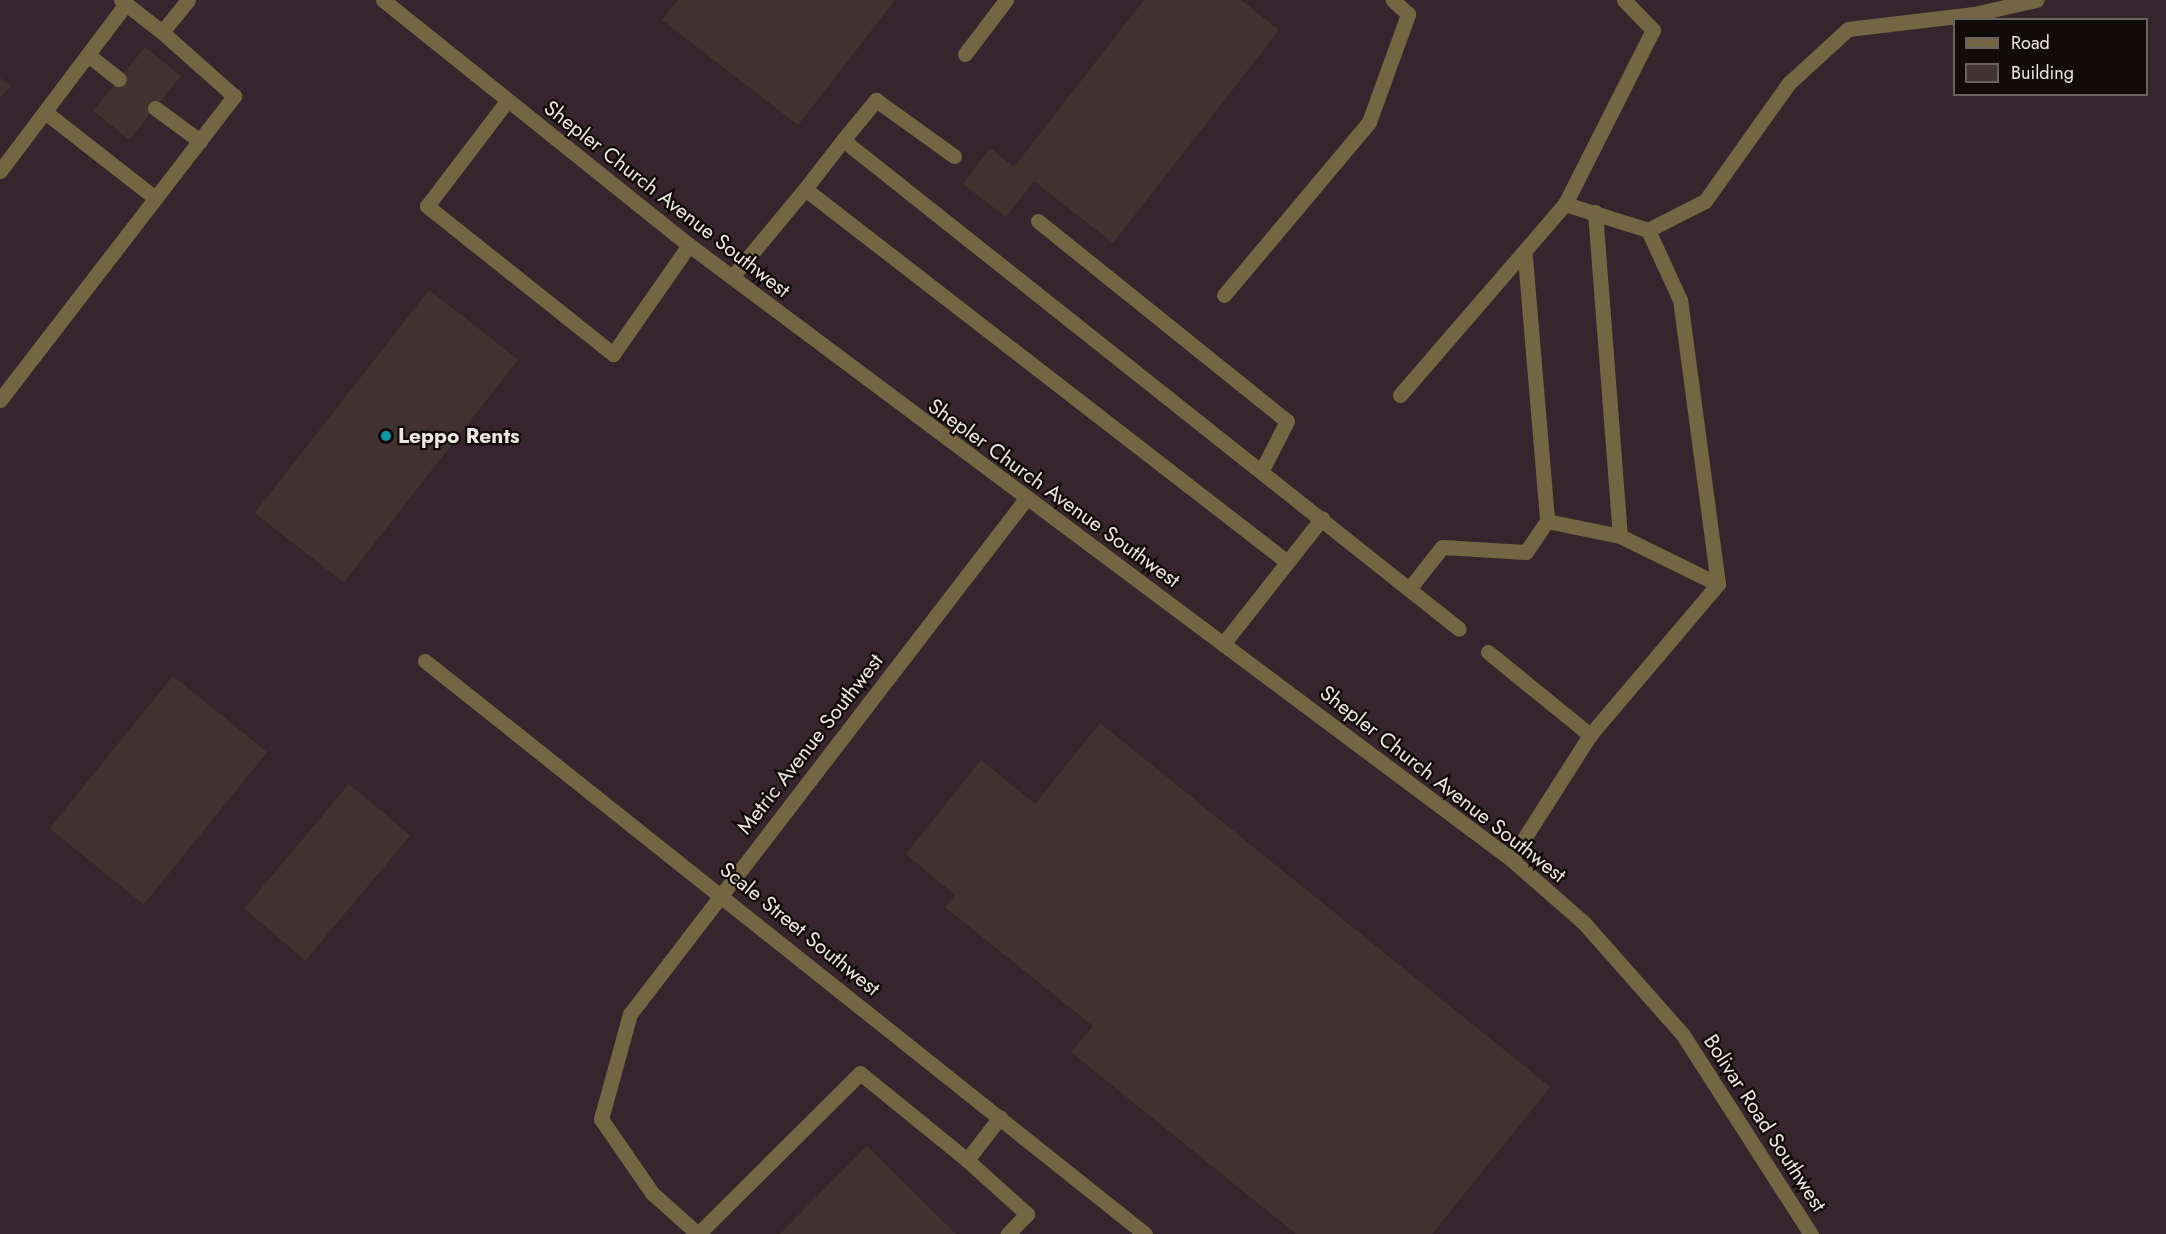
<!DOCTYPE html>
<html>
<head>
<meta charset="utf-8">
<style>
	body { margin:0 }
	#map { position:relative; width:2166px; height:1234px; overflow:hidden; background:#2d211a; font-family:Jost,sans-serif }
	div>[style] { position:absolute }
	.industrial>* { inset:0; background:#37252d }
	.building>* { inset:0; background:#423331; transform-origin:0 0 }
	.service>* { height:15px; margin:-7.5px; padding:0 7.5px; transform-origin:7.5px; border-radius:7.5px; background:#746642 }
	.minor>* { height:15px; margin:-7.5px; padding:0 7.5px; transform-origin:7.5px; border-radius:7.5px; background:#746642 }
	.tertiary>* { height:15px; margin:-7.5px; padding:0 7.5px; transform-origin:7.5px; border-radius:7.5px; background:#746642 }
	.dots>* { width:16px; height:16px; translate:-50% -50%; box-sizing:border-box; border:3px solid #110c09; border-radius:50% }
	span { translate:-50% -50%; white-space:nowrap; text-align:center; line-height:1.15; -webkit-text-stroke:4.5px #110c09; paint-order:stroke }
	.street-label { font-size:21px; color:#eee6e1 }
	.poi-label { font-size:21px; color:#eee6e1; font-weight:700 }
	.left { translate:0 -50%; text-align:left }
	.legend { position:absolute; left:1953px; top:18px; width:195px; height:78px; box-sizing:border-box; background:#110c09; border:2px solid #69635f; margin:0; padding:8px 10px; list-style:none; font-size:18px; color:#eee6e1 }
	.legend li { display:flex; align-items:center; gap:12px; height:30px }
	.legend b { width:30px; border:2px solid #69635f }
</style>
</head>
<body>
<div id="map">
	<div class="industrial">
		<i style="clip-path:polygon(evenodd,0 0,2166px 0,2166px 1234px,0 1234px,0 0,1954px 20px,2146px 20px,2146px 94px,1954px 94px,1954px 20px)"></i>
	</div>
	<div class="building">
		<i style="clip-path:polygon(678px 0,895px 0,798px 125px,662px 20px)"></i>
		<i style="clip-path:polygon(1144px 0,1241px 0,1279px 30px,1113px 243px,1034px 181px,1006px 217px,963px 184px,990px 148px,1014px 167px)"></i>
		<i style="left:145px;top:47px;width:46px;height:82px;rotate:39deg"></i>
		<i style="clip-path:polygon(0 78px,10px 86px,0 98px)"></i>
		<i style="left:429px;top:290px;width:113px;height:283px;rotate:38deg"></i>
		<i style="left:173px;top:676px;width:121px;height:196px;rotate:39deg"></i>
		<i style="clip-path:polygon(1100px 723px,1550px 1087px,1432px 1234px,1296px 1234px,1071px 1052px,1093px 1026px,945px 907px,955px 895px,906px 854px,981px 760px,1035px 804px)"></i>
		<i style="left:349px;top:784px;width:80px;height:163px;rotate:40deg"></i>
		<i style="clip-path:polygon(867px 1146px,956px 1234px,780px 1234px)"></i>
	</div>
	<div class="service">
		<i style="left:121px;top:0;width:52px;rotate:38deg"></i>
		<i style="left:162px;top:32px;width:41px;rotate:-50.9deg"></i>
		<i style="left:965px;top:54px;width:68px;rotate:-52.8deg"></i>
		<i style="left:88px;top:55px;width:39px;rotate:38deg"></i>
		<i style="left:507px;top:101px;width:132px;rotate:127.3deg"></i>
		<i style="left:427px;top:206px;width:238px;rotate:38.5deg"></i>
		<i style="left:613px;top:354px;width:133px;rotate:-55.1deg"></i>
		<i style="left:155px;top:108px;width:56px;rotate:36.3deg"></i>
		<i style="left:45px;top:112px;width:140px;rotate:38deg"></i>
		<i style="left:843px;top:140px;width:52px;rotate:-50.5deg"></i>
		<i style="left:876px;top:100px;width:96px;rotate:35.7deg"></i>
		<i style="left:0;top:171px;width:209px;rotate:-53deg"></i>
		<i style="left:805px;top:189px;width:62px;rotate:-52.2deg"></i>
		<i style="left:843px;top:140px;width:786px;rotate:38.44deg"></i>
		<i style="left:1565px;top:204px;width:87px;rotate:17.4deg"></i>
		<i style="left:1648px;top:230px;width:64px;rotate:-27deg"></i>
		<i style="left:1705px;top:201px;width:145px;rotate:-54.6deg"></i>
		<i style="left:1789px;top:83px;width:80px;rotate:-42.5deg"></i>
		<i style="left:1848px;top:29px;width:127px;rotate:-6.8deg"></i>
		<i style="left:1974px;top:14px;width:64px;rotate:-12.7deg"></i>
		<i style="left:1595px;top:212px;width:325px;rotate:85.6deg"></i>
		<i style="left:1620px;top:536px;width:109px;rotate:26.1deg"></i>
		<i style="left:1038px;top:221px;width:319px;rotate:38.8deg"></i>
		<i style="left:1287px;top:421px;width:55px;rotate:117deg"></i>
		<i style="left:1525px;top:257px;width:265px;rotate:85.2deg"></i>
		<i style="left:1547px;top:521px;width:75px;rotate:11.6deg"></i>
		<i style="left:732px;top:277px;width:114px;rotate:-50.3deg"></i>
		<i style="left:805px;top:189px;width:608px;rotate:37.72deg"></i>
		<i style="left:1224px;top:295px;width:226px;rotate:-50deg"></i>
		<i style="left:1369px;top:122px;width:115px;rotate:-70.1deg"></i>
		<i style="left:1408px;top:14px;width:21px;rotate:-137deg"></i>
		<i style="left:1400px;top:395px;width:252px;rotate:-49.2deg"></i>
		<i style="left:1565px;top:204px;width:195px;rotate:-63.2deg"></i>
		<i style="left:1653px;top:30px;width:42px;rotate:-134deg"></i>
		<i style="left:0;top:400px;width:384px;rotate:-52.4deg"></i>
		<i style="left:234px;top:96px;width:96px;rotate:-138.4deg"></i>
		<i style="left:1409px;top:589px;width:53px;rotate:-51.8deg"></i>
		<i style="left:1442px;top:547px;width:84px;rotate:3.4deg"></i>
		<i style="left:1526px;top:552px;width:37px;rotate:-56deg"></i>
		<i style="left:1223px;top:644px;width:160px;rotate:-51.8deg"></i>
		<i style="left:1488px;top:652px;width:132px;rotate:39.1deg"></i>
		<i style="left:1590px;top:735px;width:147px;rotate:122.5deg"></i>
		<i style="left:1590px;top:735px;width:198px;rotate:-49.7deg"></i>
		<i style="left:1718px;top:584px;width:287px;rotate:-97.6deg"></i>
		<i style="left:1680px;top:300px;width:77px;rotate:-114.6deg"></i>
		<i style="left:601px;top:1119px;width:90px;rotate:55.4deg"></i>
		<i style="left:652px;top:1193px;width:62px;rotate:41.7deg"></i>
		<i style="left:698px;top:1234px;width:228px;rotate:-44.8deg"></i>
		<i style="left:860px;top:1073px;width:138px;rotate:39.1deg"></i>
		<i style="left:967px;top:1160px;width:54px;rotate:-52.5deg"></i>
		<i style="left:967px;top:1160px;width:81px;rotate:42deg"></i>
		<i style="left:1027px;top:1214px;width:28px;rotate:134deg"></i>
	</div>
	<div class="minor">
		<i style="left:425px;top:661px;width:920px;rotate:38.51deg"></i>
		<i style="left:601px;top:1119px;width:109px;rotate:-74.6deg"></i>
		<i style="left:630px;top:1014px;width:648px;rotate:-52.46deg"></i>
	</div>
	<div class="tertiary">
		<i style="left:383px;top:0;width:392px;rotate:38.7deg"></i>
		<i style="left:689px;top:245px;width:1026px;rotate:36.76deg"></i>
		<i style="left:1511px;top:859px;width:97px;rotate:41.2deg"></i>
		<i style="left:1584px;top:923px;width:149px;rotate:48.5deg"></i>
		<i style="left:1683px;top:1035px;width:237px;rotate:57.3deg"></i>
	</div>
	<div class="dots">
		<i style="left:386px;top:436px;background:#0f9aa8"></i>
	</div>
	<div class="street-label">
		<span style="left:667px;top:199px;rotate:38deg">Shepler Church Avenue Southwest</span>
		<span style="left:1054px;top:493px;rotate:36deg">Shepler Church Avenue Southwest</span>
		<span style="left:810px;top:744px;rotate:-52deg">Metric Avenue Southwest</span>
		<span style="left:1443px;top:784px;rotate:38deg">Shepler Church Avenue Southwest</span>
		<span style="left:800px;top:929px;rotate:39deg">Scale Street Southwest</span>
		<span style="left:1765px;top:1123px;rotate:57deg">Bolivar Road Southwest</span>
	</div>
	<div class="poi-label">
		<span class="left" style="left:398px;top:436px">Leppo Rents</span>
	</div>
	<ul class="legend">
	<li><b style="height:8px;background:#746642"></b>Road</li>
	<li><b style="height:16px;background:#423331"></b>Building</li>
	</ul>
</div>
</body>
</html>
